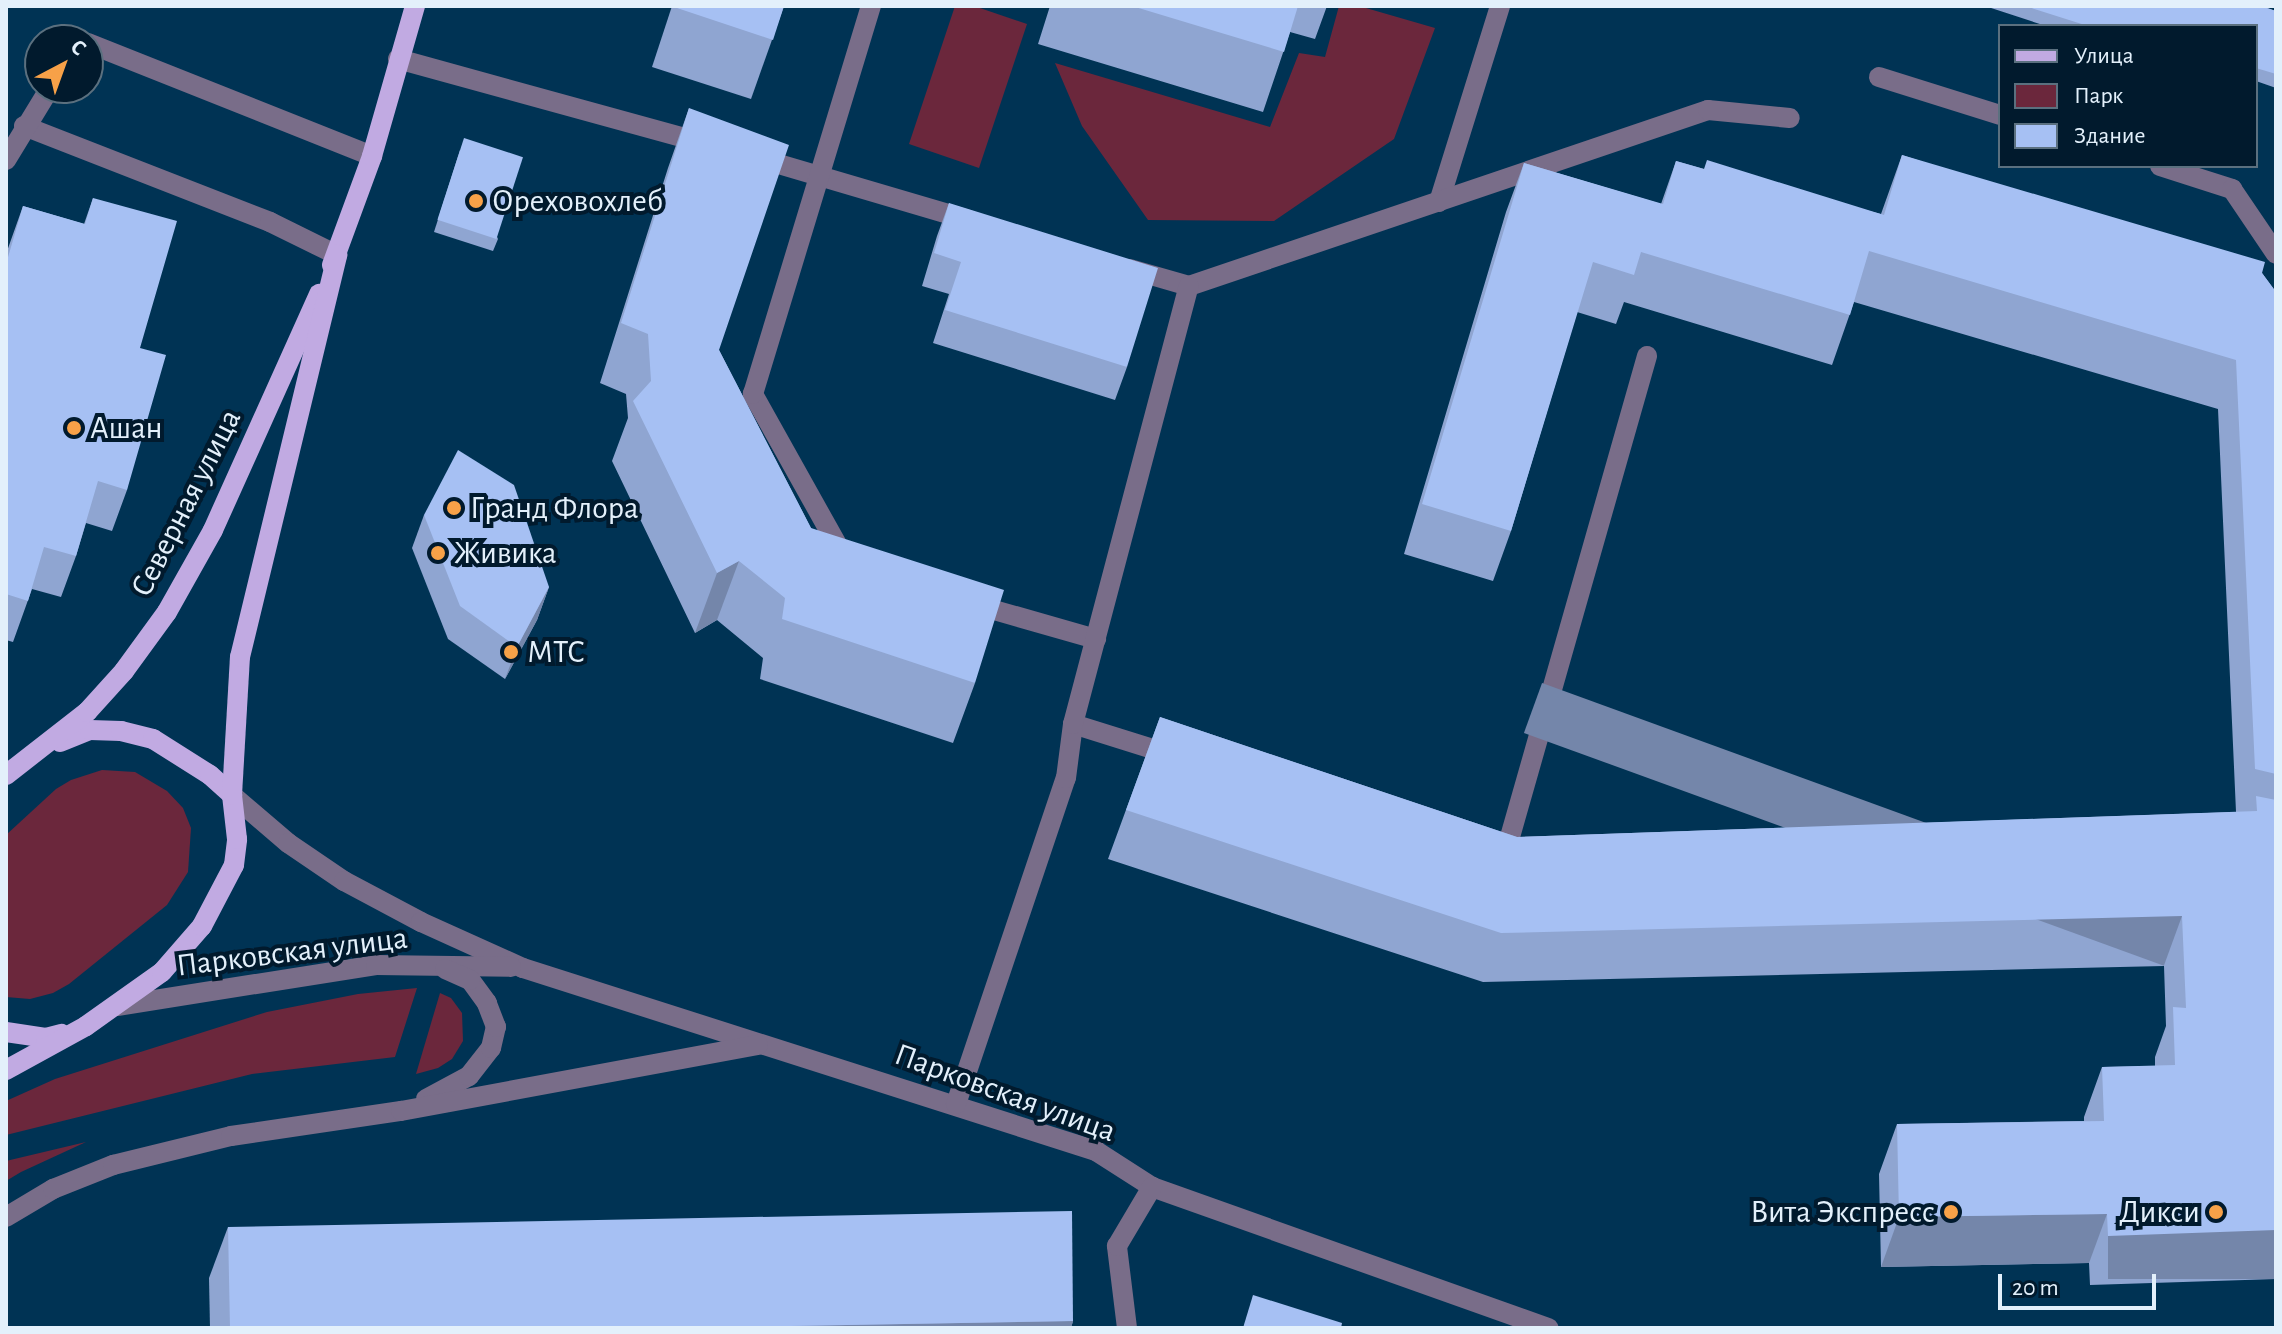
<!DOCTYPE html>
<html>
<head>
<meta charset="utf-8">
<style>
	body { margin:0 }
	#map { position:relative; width:2282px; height:1334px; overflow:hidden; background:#003354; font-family:"Alegreya Sans",sans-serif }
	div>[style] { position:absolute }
	.green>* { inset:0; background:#6b273c }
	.minor>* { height:20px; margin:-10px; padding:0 10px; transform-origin:10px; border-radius:10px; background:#796d89 }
	.major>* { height:20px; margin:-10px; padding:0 10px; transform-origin:10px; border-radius:10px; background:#c1aae2 }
	.wall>* { inset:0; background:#8fa5d1 }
	.shaded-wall>* { inset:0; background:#7486aa; transform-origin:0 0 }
	.building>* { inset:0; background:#a6c0f3; transform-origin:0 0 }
	.dots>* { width:22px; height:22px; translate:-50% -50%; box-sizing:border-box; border:4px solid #011a2d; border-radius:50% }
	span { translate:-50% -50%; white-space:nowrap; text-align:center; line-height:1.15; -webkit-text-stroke:8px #011a2d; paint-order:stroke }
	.poi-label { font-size:32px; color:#e3f0fb }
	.left { translate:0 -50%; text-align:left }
	.right { translate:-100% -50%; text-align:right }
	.street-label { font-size:32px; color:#e3f0fb }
	.frame { position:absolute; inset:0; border:8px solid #e3f0fb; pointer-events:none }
	.legend { position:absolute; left:1998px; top:24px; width:260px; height:144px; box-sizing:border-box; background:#011a2d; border:2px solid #5b707f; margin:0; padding:10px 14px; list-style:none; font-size:24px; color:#e3f0fb }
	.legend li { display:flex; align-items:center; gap:16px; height:40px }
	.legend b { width:40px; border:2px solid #5b707f }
	.north { position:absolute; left:24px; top:24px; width:80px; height:80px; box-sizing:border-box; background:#011a2d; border:2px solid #5b707f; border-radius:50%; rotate:41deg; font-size:22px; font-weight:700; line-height:32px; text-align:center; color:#e3f0fb }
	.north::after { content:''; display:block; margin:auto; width:28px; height:36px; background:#f7a148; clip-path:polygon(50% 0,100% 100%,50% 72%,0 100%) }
	.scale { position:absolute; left:1998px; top:1274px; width:158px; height:36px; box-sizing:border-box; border:4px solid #e3f0fb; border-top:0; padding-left:10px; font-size:24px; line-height:28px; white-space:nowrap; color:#e3f0fb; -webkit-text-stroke:6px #011a2d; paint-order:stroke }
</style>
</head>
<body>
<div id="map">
	<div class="green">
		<i style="clip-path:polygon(955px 6px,974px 6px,1027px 24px,979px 168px,909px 144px)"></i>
		<i style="clip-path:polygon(1339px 6px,1359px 6px,1435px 28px,1394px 139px,1274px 221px,1148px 220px,1082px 126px,1055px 63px,1270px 127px,1299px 53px,1325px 57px)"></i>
		<i style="clip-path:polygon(102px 770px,135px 772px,167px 791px,183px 808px,191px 828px,188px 872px,167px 905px,69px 984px,53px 993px,30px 999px,6px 997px,6px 835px,56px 789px,71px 780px)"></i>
		<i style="clip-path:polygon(417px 988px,395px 1057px,252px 1074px,6px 1135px,6px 1101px,55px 1079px,267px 1012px,358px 994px)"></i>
		<i style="clip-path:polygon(440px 993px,451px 998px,462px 1013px,463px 1041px,452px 1059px,438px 1068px,416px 1074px)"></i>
		<i style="clip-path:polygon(86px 1142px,21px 1172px,6px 1181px,6px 1161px)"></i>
	</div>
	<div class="minor">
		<i style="left:88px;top:43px;width:306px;rotate:21.7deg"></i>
		<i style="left:398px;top:59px;width:317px;rotate:15.4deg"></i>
		<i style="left:1879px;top:77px;width:127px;rotate:17.4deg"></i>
		<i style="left:24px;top:126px;width:264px;rotate:21.3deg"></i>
		<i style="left:270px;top:222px;width:75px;rotate:26.2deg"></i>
		<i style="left:758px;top:158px;width:220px;rotate:16.4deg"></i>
		<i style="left:6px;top:160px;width:84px;rotate:-58.6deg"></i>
		<i style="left:2160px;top:166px;width:76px;rotate:17.7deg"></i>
		<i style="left:2232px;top:189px;width:78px;rotate:55.9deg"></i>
		<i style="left:1439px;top:202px;width:205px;rotate:-72.7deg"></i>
		<i style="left:1130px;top:269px;width:61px;rotate:16.1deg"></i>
		<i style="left:1189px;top:286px;width:548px;rotate:-18.73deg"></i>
		<i style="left:1708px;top:110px;width:82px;rotate:5.6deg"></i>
		<i style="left:844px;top:557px;width:187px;rotate:-119.2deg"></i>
		<i style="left:753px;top:394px;width:406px;rotate:-73.1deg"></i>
		<i style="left:973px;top:604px;width:128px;rotate:15.9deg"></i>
		<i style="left:1073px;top:724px;width:104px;rotate:17.4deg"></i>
		<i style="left:232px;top:795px;width:74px;rotate:40.6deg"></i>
		<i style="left:288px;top:843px;width:68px;rotate:34.2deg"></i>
		<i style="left:344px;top:881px;width:87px;rotate:28deg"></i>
		<i style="left:421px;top:922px;width:112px;rotate:24.3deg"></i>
		<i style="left:523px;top:968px;width:602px;rotate:17.71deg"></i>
		<i style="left:1096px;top:1151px;width:67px;rotate:32.7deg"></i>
		<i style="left:1152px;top:1187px;width:421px;rotate:19.6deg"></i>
		<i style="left:1504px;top:858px;width:522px;rotate:-74.1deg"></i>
		<i style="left:117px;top:1006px;width:262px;rotate:-9deg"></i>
		<i style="left:376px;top:965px;width:135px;rotate:0.8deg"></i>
		<i style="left:426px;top:1099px;width:49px;rotate:-28.1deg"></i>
		<i style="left:469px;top:1076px;width:36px;rotate:-52deg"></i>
		<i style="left:491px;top:1048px;width:22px;rotate:-77deg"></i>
		<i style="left:496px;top:1027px;width:26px;rotate:-111deg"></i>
		<i style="left:487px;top:1003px;width:29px;rotate:-126deg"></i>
		<i style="left:470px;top:980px;width:27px;rotate:-156deg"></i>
		<i style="left:956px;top:1104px;width:344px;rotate:-71.4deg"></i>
		<i style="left:1066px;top:778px;width:54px;rotate:-82.6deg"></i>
		<i style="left:1073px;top:724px;width:453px;rotate:-75.2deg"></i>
		<i style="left:6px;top:1217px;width:55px;rotate:-30.8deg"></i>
		<i style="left:53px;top:1189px;width:65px;rotate:-21.8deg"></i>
		<i style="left:113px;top:1165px;width:122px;rotate:-13.8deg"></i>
		<i style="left:231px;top:1136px;width:172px;rotate:-8.4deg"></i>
		<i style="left:401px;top:1111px;width:363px;rotate:-10.5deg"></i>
		<i style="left:1127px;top:1328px;width:83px;rotate:-97deg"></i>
		<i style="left:1117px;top:1246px;width:69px;rotate:-59.3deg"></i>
	</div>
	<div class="major">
		<i style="left:332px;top:265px;width:116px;rotate:-69.8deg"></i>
		<i style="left:372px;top:156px;width:156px;rotate:-74deg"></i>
		<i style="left:60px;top:742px;width:32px;rotate:-22deg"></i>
		<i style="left:90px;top:730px;width:31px;rotate:2deg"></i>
		<i style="left:121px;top:731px;width:33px;rotate:14deg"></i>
		<i style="left:153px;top:739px;width:67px;rotate:32.3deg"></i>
		<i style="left:210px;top:775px;width:30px;rotate:42deg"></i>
		<i style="left:6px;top:775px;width:103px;rotate:-37.9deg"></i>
		<i style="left:87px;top:712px;width:55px;rotate:-47.9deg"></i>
		<i style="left:124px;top:671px;width:73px;rotate:-53.9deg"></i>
		<i style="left:167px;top:612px;width:94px;rotate:-60.7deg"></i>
		<i style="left:213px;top:530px;width:259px;rotate:-65.8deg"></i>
		<i style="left:6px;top:1032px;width:40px;rotate:8.5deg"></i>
		<i style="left:46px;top:1038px;width:16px;rotate:-15deg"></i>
		<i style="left:6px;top:1070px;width:91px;rotate:-28.8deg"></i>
		<i style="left:86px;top:1026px;width:93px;rotate:-35.4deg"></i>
		<i style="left:162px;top:972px;width:61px;rotate:-49deg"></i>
		<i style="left:202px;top:926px;width:69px;rotate:-62.3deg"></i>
		<i style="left:234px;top:865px;width:26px;rotate:-83deg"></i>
		<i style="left:237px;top:839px;width:44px;rotate:-96.5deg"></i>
		<i style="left:232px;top:795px;width:138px;rotate:-86.7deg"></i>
		<i style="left:240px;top:657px;width:414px;rotate:-76.4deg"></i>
	</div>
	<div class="wall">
		<i style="clip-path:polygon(672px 6px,784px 6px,751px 99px,652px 67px)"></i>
		<i style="clip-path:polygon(1050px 6px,1327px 6px,1315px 39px,1290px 32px,1263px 112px,1038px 44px)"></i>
		<i style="clip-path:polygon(1985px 6px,2261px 6px,2276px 11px,2276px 88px,2256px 81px,2256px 26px,2046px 26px)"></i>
		<i style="clip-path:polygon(689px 108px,719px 350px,811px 528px,975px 683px,953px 743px,760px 679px,763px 658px,717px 620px,695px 633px,612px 461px,628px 418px,626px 394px,600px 383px,668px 168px)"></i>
		<i style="clip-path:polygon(460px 150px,498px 239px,493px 251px,434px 232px)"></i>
		<i style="clip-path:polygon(1902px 155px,2262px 273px,2276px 292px,2276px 1279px,2090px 1285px,2089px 1263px,1881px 1267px,1879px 1174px,1897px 1124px,2084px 1121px,2084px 1117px,2102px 1067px,2155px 1066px,2155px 1057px,2166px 1026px,2164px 966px,1483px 982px,1108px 859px,1160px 717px,1517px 837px,2236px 812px,2218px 409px,1854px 302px,1832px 365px,1624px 302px,1616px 324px,1577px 312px,1511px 531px,1493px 581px,1404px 554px,1506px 212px,1524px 163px,1661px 204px,1676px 161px,1704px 169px,1881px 214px)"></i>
		<i style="clip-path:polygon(93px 198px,140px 348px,127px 490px,112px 531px,86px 523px,76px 556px,61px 597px,32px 589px,13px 642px,6px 640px,6px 254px,23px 206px,84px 224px)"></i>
		<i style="clip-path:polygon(949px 203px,1127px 367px,1115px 400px,933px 343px,949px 294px,922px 286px,937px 236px)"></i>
		<i style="clip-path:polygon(424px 515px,549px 587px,537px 620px,505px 679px,448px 639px,412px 548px)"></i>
		<i style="clip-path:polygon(228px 1227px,1073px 1321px,1071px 1328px,210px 1328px,209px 1278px)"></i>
	</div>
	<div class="shaded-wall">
		<i style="clip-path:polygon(739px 561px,717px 620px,695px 633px,717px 573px)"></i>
		<i style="clip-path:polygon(549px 587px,537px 620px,505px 679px,517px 647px)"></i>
		<i style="left:2182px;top:916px;width:53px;height:681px;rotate:110deg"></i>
		<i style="clip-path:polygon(2107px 1214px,2089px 1263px,1881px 1267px,1899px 1217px)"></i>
		<i style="left:2276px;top:1230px;width:49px;height:168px;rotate:90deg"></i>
		<i style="clip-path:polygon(1073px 1321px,1071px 1328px,682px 1328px)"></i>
	</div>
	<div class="building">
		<i style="clip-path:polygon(674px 6px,784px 6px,773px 40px,674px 7px)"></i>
		<i style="clip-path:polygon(1132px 6px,1298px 6px,1284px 52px)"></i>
		<i style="clip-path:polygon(2025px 6px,2261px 6px,2276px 11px,2276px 74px,2256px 68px,2256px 26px,2088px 26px)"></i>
		<i style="clip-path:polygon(689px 108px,789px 145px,719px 350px,811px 528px,1004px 590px,975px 683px,782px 619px,785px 598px,739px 561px,717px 573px,633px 401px,651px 381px,648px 334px,621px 323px)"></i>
		<i style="left:464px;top:138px;width:62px;height:86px;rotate:18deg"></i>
		<i style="clip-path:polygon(1902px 155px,2265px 262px,2262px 273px,2276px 292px,2276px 774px,2255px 769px,2236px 360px,1869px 251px,1850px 315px,1641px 252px,1634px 275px,1593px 262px,1511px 531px,1422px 504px,1524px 163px,1663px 204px,1676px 161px,1704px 169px,1707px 160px,1884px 215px)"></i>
		<i style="clip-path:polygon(93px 198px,177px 221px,140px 348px,166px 355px,127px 490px,98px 481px,76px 556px,44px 547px,28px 601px,6px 594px,6px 264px,23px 206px,85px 224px)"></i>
		<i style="clip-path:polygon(949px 203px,1158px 268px,1127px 367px,945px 310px,961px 262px,934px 253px)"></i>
		<i style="clip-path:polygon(458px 450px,514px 485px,549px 587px,517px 647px,460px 606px,424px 515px)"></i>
		<i style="clip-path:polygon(1160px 717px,1517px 837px,2257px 811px,2256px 796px,2276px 800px,2276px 1230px,2108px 1236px,2107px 1214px,1899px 1217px,1897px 1124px,2104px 1121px,2102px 1067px,2175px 1065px,2173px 1007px,2186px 1008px,2182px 916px,1501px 933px,1126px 810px)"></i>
		<i style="clip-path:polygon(1072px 1211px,1073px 1321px,682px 1328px,230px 1328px,228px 1227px)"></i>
		<i style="clip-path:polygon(1253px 1295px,1342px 1323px,1341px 1328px,1243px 1328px)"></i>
	</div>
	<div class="dots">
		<i style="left:476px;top:201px;background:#f7a148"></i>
		<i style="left:74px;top:428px;background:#f7a148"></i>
		<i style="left:454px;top:508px;background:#f7a148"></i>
		<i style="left:438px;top:553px;background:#f7a148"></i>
		<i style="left:511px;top:652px;background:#f7a148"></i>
		<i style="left:1951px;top:1212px;background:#f7a148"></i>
		<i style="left:2216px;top:1212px;background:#f7a148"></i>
	</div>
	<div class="poi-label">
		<span class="left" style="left:492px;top:201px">Ореховохлеб</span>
		<span class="left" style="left:90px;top:428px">Ашан</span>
		<span class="left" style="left:470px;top:508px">Гранд Флора</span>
		<span class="left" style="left:454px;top:553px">Живика</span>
		<span class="left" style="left:527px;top:652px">МТС</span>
		<span class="right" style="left:1935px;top:1212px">Вита Экспресс</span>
		<span class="right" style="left:2200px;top:1212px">Дикси</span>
	</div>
	<div class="street-label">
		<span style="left:186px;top:503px;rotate:-63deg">Северная улица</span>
		<span style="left:292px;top:952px;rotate:-7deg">Парковская улица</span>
		<span style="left:1005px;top:1093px;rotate:20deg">Парковская улица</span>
	</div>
	<div class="frame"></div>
	<ul class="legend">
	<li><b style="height:10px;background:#c1aae2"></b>Улица</li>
	<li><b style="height:22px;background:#6b273c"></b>Парк</li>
	<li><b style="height:22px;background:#a6c0f3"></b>Здание</li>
	</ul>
	<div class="north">С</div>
	<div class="scale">20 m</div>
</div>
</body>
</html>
